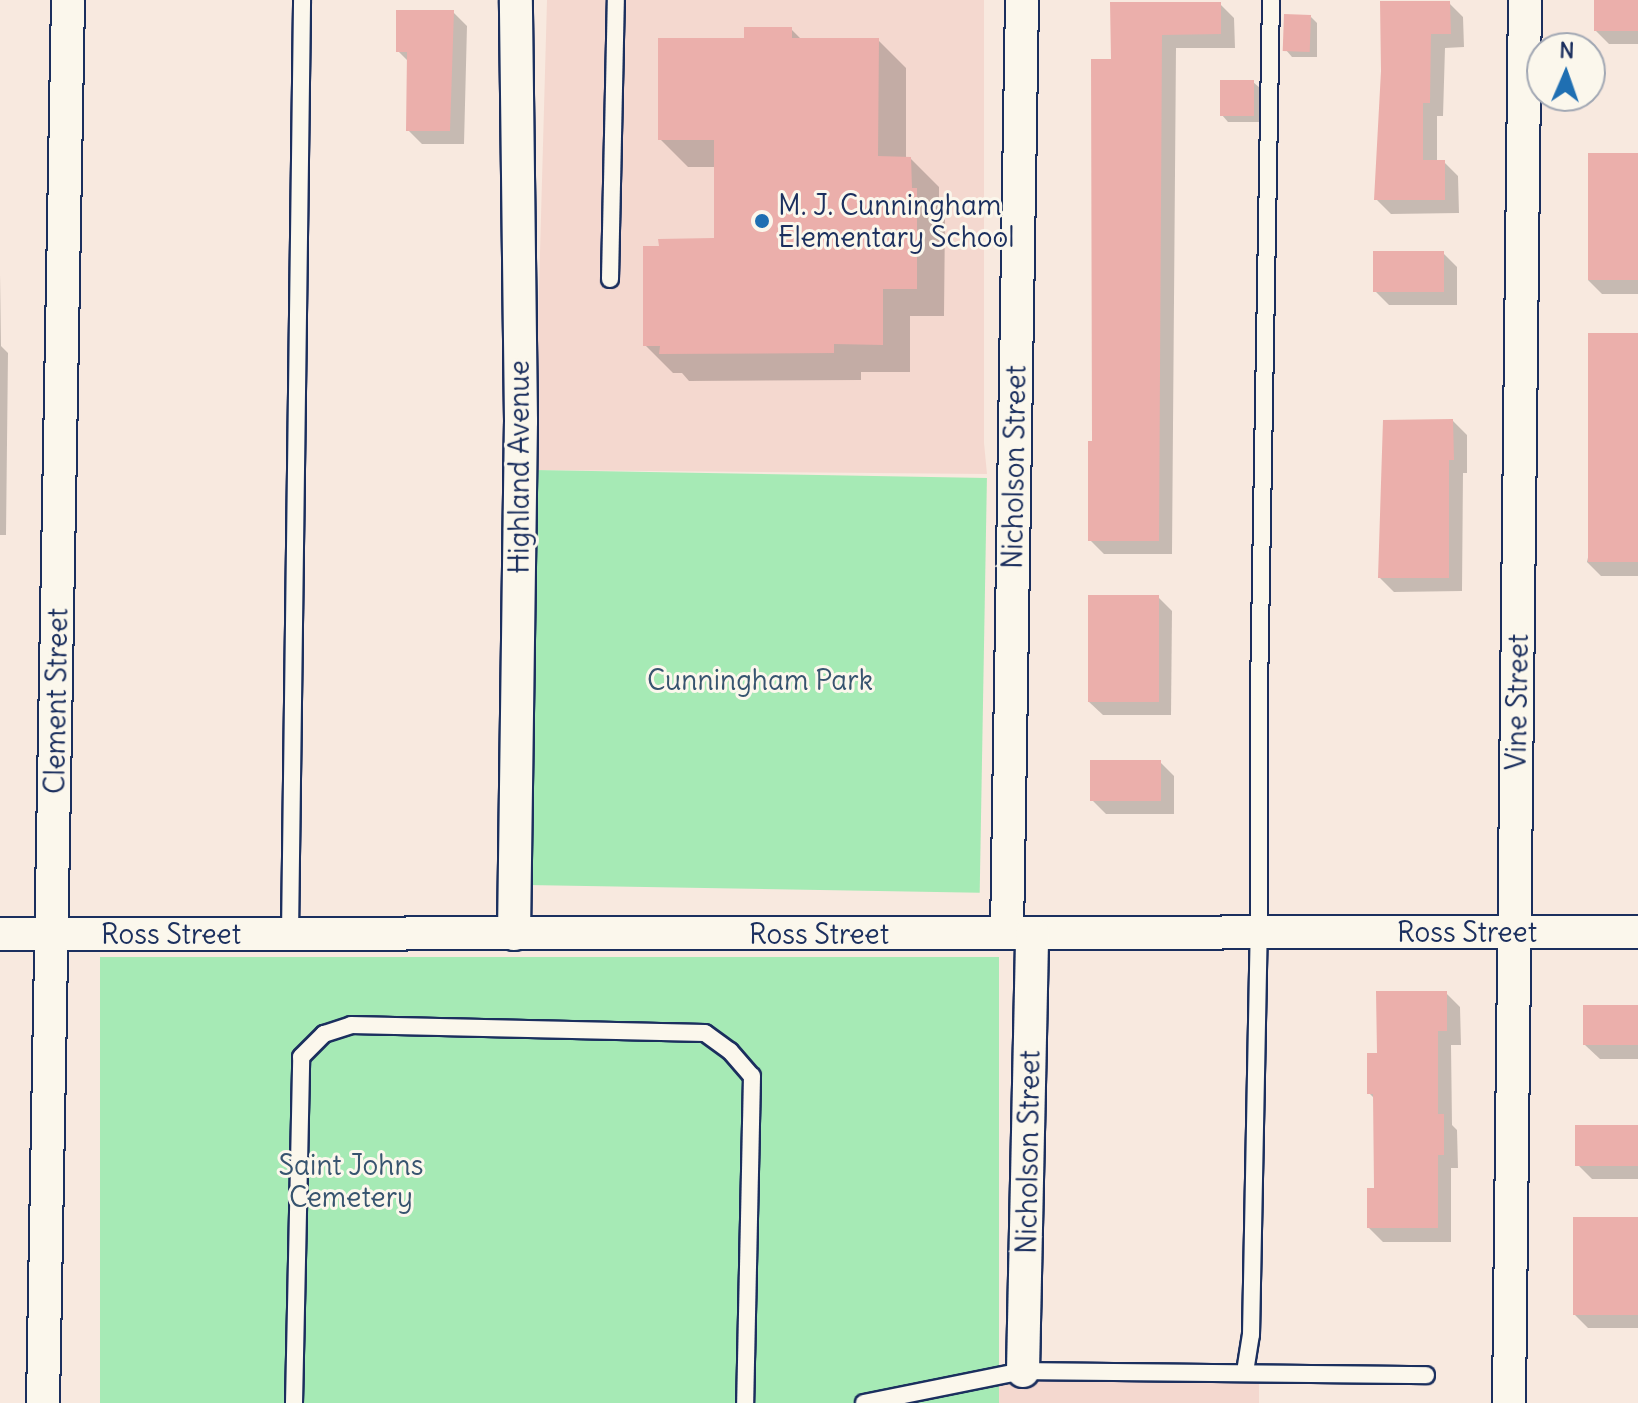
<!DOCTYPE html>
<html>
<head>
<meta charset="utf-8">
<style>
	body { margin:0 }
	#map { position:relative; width:1638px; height:1403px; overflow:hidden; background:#f8e9df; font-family:Delius,sans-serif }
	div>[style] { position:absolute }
	.built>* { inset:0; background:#f4d8cf }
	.green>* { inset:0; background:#a6eab5; transform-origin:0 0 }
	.shadow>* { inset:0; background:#0003 }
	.building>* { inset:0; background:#ebafab; transform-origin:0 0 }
	.roads { filter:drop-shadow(2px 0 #1b2f5e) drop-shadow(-2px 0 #1b2f5e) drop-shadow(0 2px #1b2f5e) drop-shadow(0 -2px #1b2f5e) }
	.service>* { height:16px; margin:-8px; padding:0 8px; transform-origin:8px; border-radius:8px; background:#fbf7ec }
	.minor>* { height:32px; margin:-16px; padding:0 16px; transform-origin:16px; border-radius:16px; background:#fbf7ec }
	.dots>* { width:22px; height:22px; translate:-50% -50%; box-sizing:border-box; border:4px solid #fbf7ec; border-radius:50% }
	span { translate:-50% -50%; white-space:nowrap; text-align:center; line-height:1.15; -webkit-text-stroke:6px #fbf7ec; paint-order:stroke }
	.poi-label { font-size:28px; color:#1b2f5e }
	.left { translate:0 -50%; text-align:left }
	.street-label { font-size:28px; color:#1b2f5e }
	.park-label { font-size:28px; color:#37546f }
	.north { position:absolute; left:1526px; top:32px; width:80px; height:80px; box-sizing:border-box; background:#fbf7ec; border:2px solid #a1a7b3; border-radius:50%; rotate:2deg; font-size:22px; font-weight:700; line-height:32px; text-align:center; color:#1b2f5e }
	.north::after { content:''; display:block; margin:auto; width:28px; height:36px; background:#1f6fb2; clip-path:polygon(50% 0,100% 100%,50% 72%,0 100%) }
</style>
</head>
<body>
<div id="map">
	<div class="built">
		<i style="clip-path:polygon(547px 0,984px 0,984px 443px,987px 474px,534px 470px)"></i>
		<i style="clip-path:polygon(1259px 1374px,1259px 1403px,994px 1403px,994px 1380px)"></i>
	</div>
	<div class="green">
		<i style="left:534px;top:470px;width:453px;height:415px;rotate:1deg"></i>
		<i style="left:100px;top:957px;width:899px;height:446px"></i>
	</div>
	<div class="shadow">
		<i style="clip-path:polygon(1596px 0,1638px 0,1638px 44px,1609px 44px,1595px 30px)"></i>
		<i style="clip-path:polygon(1449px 3px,1463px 17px,1464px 47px,1445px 48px,1443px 116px,1437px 116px,1437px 162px,1444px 162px,1458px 176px,1459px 213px,1391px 214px,1377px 200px,1383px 71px)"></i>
		<i style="clip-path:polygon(1220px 4px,1234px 18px,1235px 48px,1176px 48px,1172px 554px,1104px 554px,1090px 540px,1113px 61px)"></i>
		<i style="clip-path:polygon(453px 12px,467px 26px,464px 144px,422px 144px,408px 130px,409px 62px,398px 51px)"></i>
		<i style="clip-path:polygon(1311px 17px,1317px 23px,1317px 57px,1292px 57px,1286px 50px)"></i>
		<i style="clip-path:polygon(791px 29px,802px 40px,878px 40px,906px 68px,906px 159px,911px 159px,939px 187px,939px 212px,945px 218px,944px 316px,910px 316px,910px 372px,861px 372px,861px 380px,689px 381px,682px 373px,673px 373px,645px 345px,716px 240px,716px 167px,688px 167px,660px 139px,746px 40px)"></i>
		<i style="clip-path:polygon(1253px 82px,1260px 88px,1260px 122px,1228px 122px,1222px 115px)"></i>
		<i style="clip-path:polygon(1638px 155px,1638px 294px,1602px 294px,1588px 280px)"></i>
		<i style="clip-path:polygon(1443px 253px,1457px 267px,1457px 305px,1389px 305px,1375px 291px)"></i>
		<i style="clip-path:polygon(0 273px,1px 346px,8px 353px,6px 535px,0 535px)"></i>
		<i style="clip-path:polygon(1638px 335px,1638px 576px,1601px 576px,1587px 562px)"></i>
		<i style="clip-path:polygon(1453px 421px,1467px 435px,1467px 473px,1463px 473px,1462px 591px,1394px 592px,1380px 578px)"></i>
		<i style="clip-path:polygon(1158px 597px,1172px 611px,1171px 715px,1103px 715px,1088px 701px)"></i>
		<i style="clip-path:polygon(1160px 762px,1174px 776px,1174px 814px,1106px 814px,1092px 800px)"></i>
		<i style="clip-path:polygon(1446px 993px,1460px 1007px,1461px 1045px,1451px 1045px,1452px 1125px,1457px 1130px,1458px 1168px,1451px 1168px,1451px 1242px,1383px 1242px,1369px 1228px,1376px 1190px,1375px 1099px,1369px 1093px,1379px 1055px)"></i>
		<i style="clip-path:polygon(1638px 1007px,1638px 1059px,1600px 1059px,1585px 1045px)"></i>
		<i style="clip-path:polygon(1638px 1127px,1638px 1179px,1592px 1179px,1578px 1165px)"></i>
		<i style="clip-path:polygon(1638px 1219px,1638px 1328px,1588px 1328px,1574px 1314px)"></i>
	</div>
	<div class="building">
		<i style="left:1594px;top:0;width:44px;height:31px"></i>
		<i style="clip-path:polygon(1380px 1px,1450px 1px,1451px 34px,1431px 34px,1430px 103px,1423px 103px,1423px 160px,1445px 160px,1445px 200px,1374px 200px,1381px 71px)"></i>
		<i style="clip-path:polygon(1110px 2px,1221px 2px,1221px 34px,1162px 35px,1159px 541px,1088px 541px,1088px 441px,1092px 441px,1091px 59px,1111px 59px)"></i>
		<i style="clip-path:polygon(396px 10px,454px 10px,450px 131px,406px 131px,407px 52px,396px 52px)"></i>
		<i style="left:1284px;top:14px;width:27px;height:37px;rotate:2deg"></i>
		<i style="clip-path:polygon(744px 27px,792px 27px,792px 38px,879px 38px,878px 156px,911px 157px,912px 188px,917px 188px,917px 289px,883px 289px,883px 345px,834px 344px,834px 353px,659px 354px,660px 346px,643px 346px,643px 246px,659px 246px,658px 239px,714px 238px,714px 140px,658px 140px,658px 38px,744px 38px)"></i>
		<i style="left:1220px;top:80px;width:34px;height:36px"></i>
		<i style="left:1638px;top:153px;width:127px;height:50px;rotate:90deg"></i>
		<i style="left:1373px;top:251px;width:71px;height:41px"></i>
		<i style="left:1588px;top:333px;width:50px;height:229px"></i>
		<i style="clip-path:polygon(1453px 419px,1454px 460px,1449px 460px,1449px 578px,1378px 578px,1383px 420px)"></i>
		<i style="left:1088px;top:595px;width:71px;height:107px"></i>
		<i style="left:1161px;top:760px;width:41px;height:71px;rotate:90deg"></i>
		<i style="clip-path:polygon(1376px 991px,1447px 991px,1447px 1031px,1438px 1031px,1438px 1114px,1444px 1114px,1444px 1155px,1438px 1155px,1438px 1228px,1367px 1228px,1367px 1188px,1374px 1188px,1373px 1094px,1367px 1094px,1367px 1053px,1377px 1053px)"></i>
		<i style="left:1583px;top:1005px;width:55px;height:40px"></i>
		<i style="left:1638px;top:1125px;width:41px;height:63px;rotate:90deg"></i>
		<i style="left:1573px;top:1217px;width:65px;height:98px"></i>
	</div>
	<div class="roads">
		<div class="service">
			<i style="left:610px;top:279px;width:279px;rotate:-88.8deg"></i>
			<i style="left:290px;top:934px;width:934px;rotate:-89.26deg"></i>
			<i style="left:1245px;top:1372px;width:37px;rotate:-81deg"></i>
			<i style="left:1251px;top:1335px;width:402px;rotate:-88.9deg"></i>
			<i style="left:1259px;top:933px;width:242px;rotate:-90deg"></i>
			<i style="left:1259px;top:691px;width:691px;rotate:-89.01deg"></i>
			<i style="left:294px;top:1403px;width:346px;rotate:-88.8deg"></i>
			<i style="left:301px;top:1057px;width:33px;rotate:-45deg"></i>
			<i style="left:324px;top:1034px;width:28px;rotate:-18deg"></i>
			<i style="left:351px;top:1025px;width:354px;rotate:1.3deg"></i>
			<i style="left:705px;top:1033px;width:31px;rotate:36deg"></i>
			<i style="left:730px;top:1051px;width:33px;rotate:49deg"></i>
			<i style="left:752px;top:1076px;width:327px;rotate:91.2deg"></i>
			<i style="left:864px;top:1403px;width:162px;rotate:-11.4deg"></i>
			<i style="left:1023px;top:1371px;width:403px;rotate:0.6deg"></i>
		</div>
		<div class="minor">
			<i style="left:1007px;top:933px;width:933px;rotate:-89.08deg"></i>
			<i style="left:0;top:934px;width:1638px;rotate:-0.07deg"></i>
			<i style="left:514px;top:934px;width:513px;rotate:-89.22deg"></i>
			<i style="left:521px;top:421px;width:421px;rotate:-90.7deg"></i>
			<i style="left:1023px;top:1371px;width:438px;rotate:-88.8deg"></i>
			<i style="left:43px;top:1403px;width:1403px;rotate:-88.98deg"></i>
			<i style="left:1509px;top:1403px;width:1403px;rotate:-89.35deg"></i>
		</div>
	</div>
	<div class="dots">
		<i style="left:762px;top:221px;background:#1f6fb2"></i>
	</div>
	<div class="poi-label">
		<span class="left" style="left:778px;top:221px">M. J. Cunningham<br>Elementary School</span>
	</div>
	<div class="street-label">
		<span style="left:519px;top:467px;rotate:-90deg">Highland Avenue</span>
		<span style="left:1014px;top:467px;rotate:-89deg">Nicholson Street</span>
		<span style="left:56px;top:701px;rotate:-89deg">Clement Street</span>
		<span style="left:1517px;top:702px;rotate:-89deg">Vine Street</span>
		<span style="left:1467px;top:932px">Ross Street</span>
		<span style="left:171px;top:934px">Ross Street</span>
		<span style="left:819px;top:934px">Ross Street</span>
		<span style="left:1028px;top:1152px;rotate:-89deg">Nicholson Street</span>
	</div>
	<div class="park-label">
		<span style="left:760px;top:680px">Cunningham Park</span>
		<span style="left:351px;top:1181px">Saint Johns<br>Cemetery</span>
	</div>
	<div class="north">N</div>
</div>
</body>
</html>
